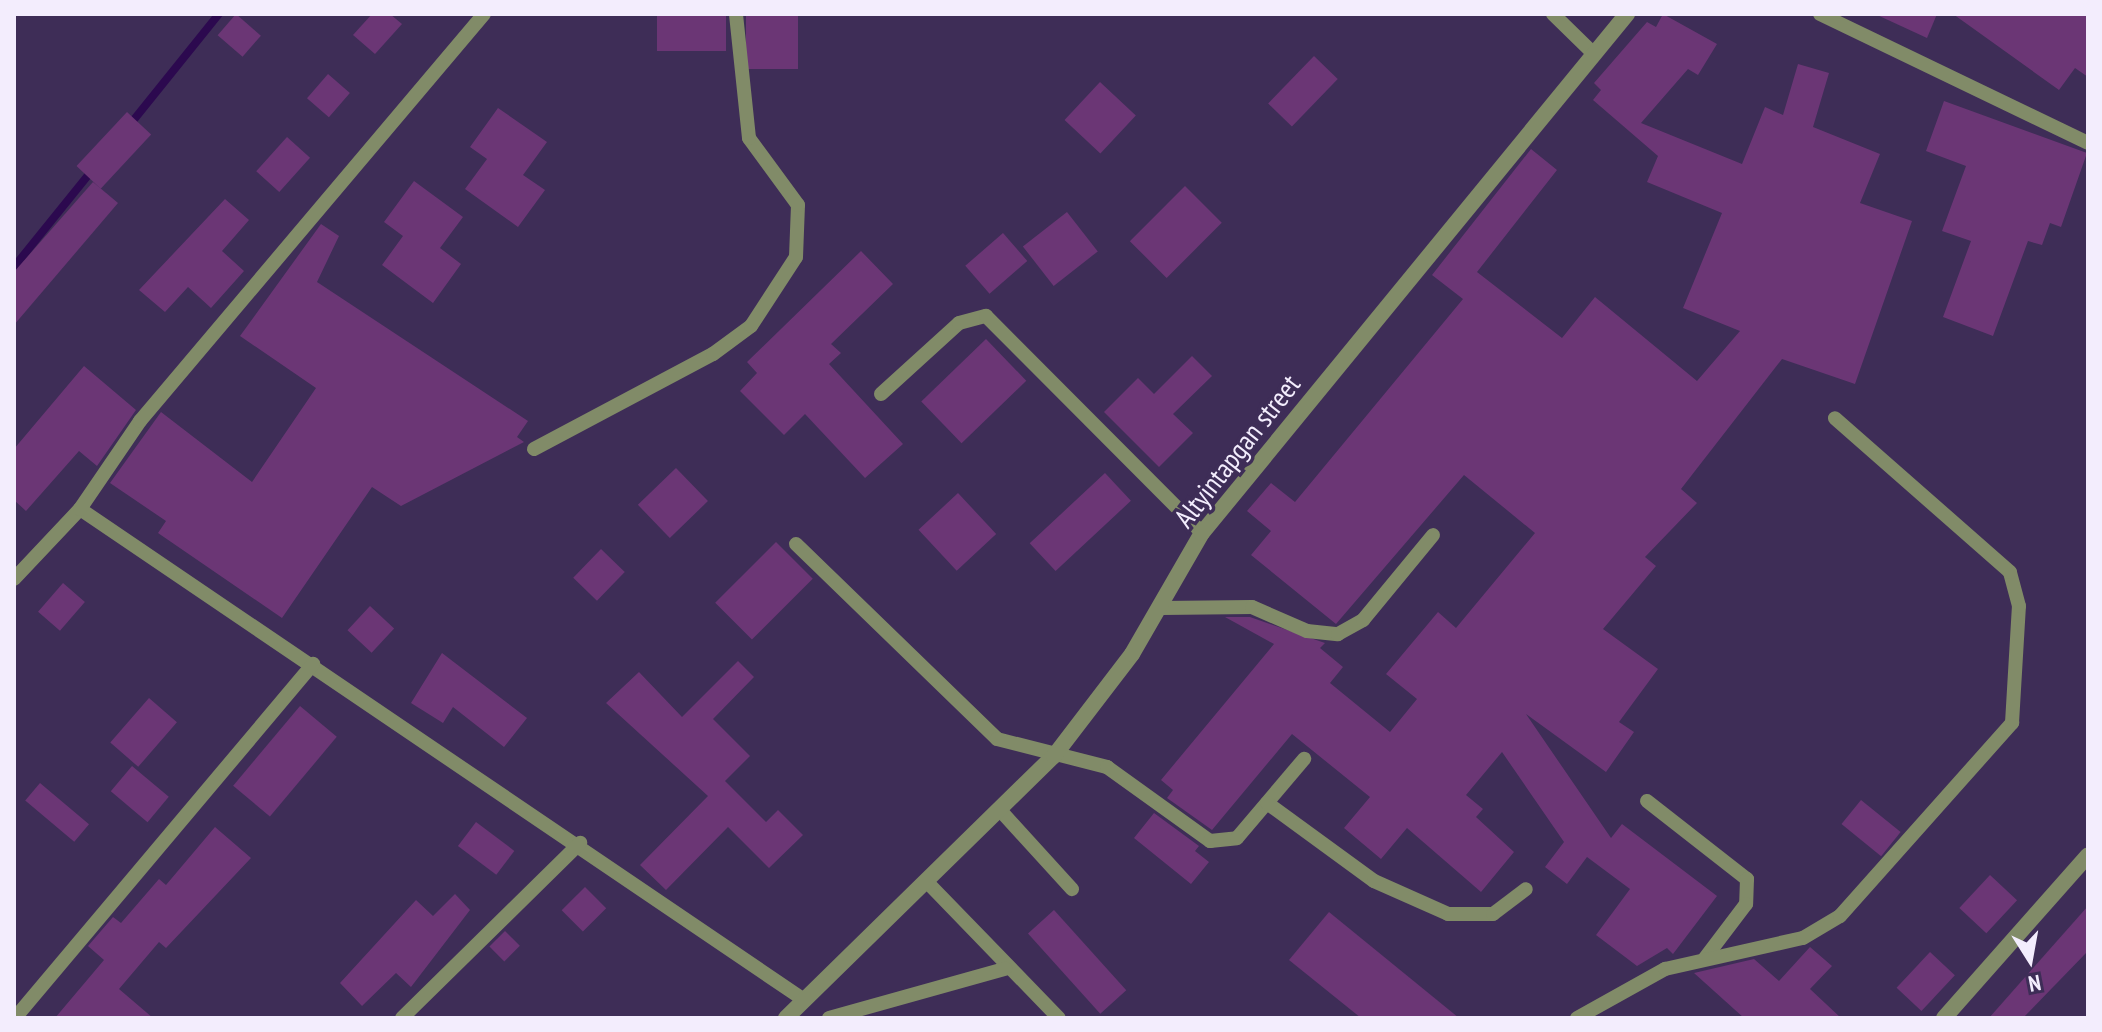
<!DOCTYPE html>
<html>
<head>
<meta charset="utf-8">
<style>
	body { margin:0 }
	#map { position:relative; width:2102px; height:1032px; overflow:hidden; background:#3e2d57; font-family:"PT Sans Narrow",sans-serif }
	div>[style] { position:absolute }
	.stream>* { height:8px; margin:-4px; padding:0 4px; transform-origin:4px; border-radius:4px; background:#2c094f }
	.building>* { inset:0; background:#6b3675; transform-origin:0 0 }
	.lane>* { height:14px; margin:-7px; padding:0 7px; transform-origin:7px; border-radius:7px; background:#818b68 }
	.street>* { height:16px; margin:-8px; padding:0 8px; transform-origin:8px; border-radius:8px; background:#818b68 }
	span { translate:-50% -50%; white-space:nowrap; text-align:center; line-height:1.15; -webkit-text-stroke:7px #3e2d57; paint-order:stroke }
	.street-label { font-size:28px; color:#f3edfd }
	.frame { position:absolute; inset:0; border:16px solid #f3edfd; pointer-events:none }
	.north { position:absolute; left:1990px; top:920px; width:80px; height:80px; -webkit-text-stroke:6px #3e2d57; paint-order:stroke; rotate:169deg; font-size:22px; font-weight:700; line-height:32px; text-align:center; color:#f3edfd }
	.north::after { content:''; display:block; margin:auto; width:28px; height:36px; background:#f3edfd; clip-path:polygon(50% 0,100% 100%,50% 72%,0 100%) }
</style>
</head>
<body>
<div id="map">
	<div class="stream">
		<i style="left:128px;top:127px;width:145px;rotate:-51.2deg"></i>
		<i style="left:14px;top:267px;width:127px;rotate:-51.1deg"></i>
	</div>
	<div class="building">
		<i style="left:236px;top:14px;width:33px;height:28px;rotate:41deg"></i>
		<i style="clip-path:polygon(372px 14px,390px 14px,402px 24px,375px 54px,353px 35px)"></i>
		<i style="left:657px;top:14px;width:69px;height:37px"></i>
		<i style="left:746px;top:14px;width:52px;height:55px"></i>
		<i style="clip-path:polygon(1663px 14px,1717px 44px,1698px 75px,1688px 69px,1641px 123px,1742px 164px,1765px 107px,1783px 115px,1798px 64px,1829px 73px,1813px 127px,1880px 154px,1860px 203px,1912px 221px,1855px 384px,1782px 359px,1681px 489px,1697px 503px,1645px 557px,1656px 566px,1603px 629px,1658px 669px,1619px 722px,1634px 732px,1606px 772px,1526px 714px,1611px 838px,1622px 824px,1717px 896px,1673px 954px,1667px 948px,1637px 966px,1596px 935px,1630px 889px,1587px 857px,1567px 884px,1545px 867px,1564px 842px,1502px 752px,1466px 795px,1483px 809px,1476px 817px,1514px 852px,1481px 892px,1407px 828px,1381px 859px,1344px 828px,1370px 797px,1292px 734px,1212px 830px,1167px 798px,1173px 790px,1161px 780px,1274px 644px,1225px 617px,1250px 617px,1325px 643px,1320px 648px,1343px 667px,1330px 683px,1390px 732px,1417px 699px,1386px 674px,1438px 612px,1456px 628px,1535px 533px,1464px 475px,1336px 624px,1251px 555px,1271px 531px,1247px 511px,1271px 483px,1295px 502px,1463px 299px,1432px 275px,1531px 149px,1557px 170px,1477px 272px,1562px 338px,1595px 297px,1697px 381px,1740px 331px,1683px 308px,1722px 213px,1647px 182px,1658px 156px,1593px 100px,1601px 90px,1594px 83px,1647px 22px,1656px 27px)"></i>
		<i style="clip-path:polygon(1875px 14px,1937px 14px,1927px 38px)"></i>
		<i style="clip-path:polygon(1953px 14px,2088px 14px,2088px 77px,2075px 68px,2059px 90px)"></i>
		<i style="left:1314px;top:56px;width:33px;height:66px;rotate:44deg"></i>
		<i style="left:328px;top:74px;width:29px;height:32px;rotate:41deg"></i>
		<i style="left:1100px;top:82px;width:49px;height:52px;rotate:43deg"></i>
		<i style="clip-path:polygon(1944px 101px,2087px 153px,2061px 227px,2050px 223px,2042px 245px,2028px 241px,1993px 336px,1943px 317px,1971px 241px,1942px 231px,1966px 166px,1926px 151px)"></i>
		<i style="clip-path:polygon(498px 108px,547px 142px,523px 175px,545px 190px,518px 227px,465px 189px,487px 159px,470px 147px)"></i>
		<i style="left:127px;top:112px;width:33px;height:74px;rotate:43deg"></i>
		<i style="left:287px;top:137px;width:31px;height:46px;rotate:42deg"></i>
		<i style="clip-path:polygon(414px 181px,463px 217px,440px 248px,461px 264px,433px 303px,382px 265px,403px 236px,384px 222px)"></i>
		<i style="clip-path:polygon(93px 182px,118px 203px,14px 325px,14px 272px)"></i>
		<i style="left:1185px;top:186px;width:52px;height:78px;rotate:45deg"></i>
		<i style="clip-path:polygon(225px 199px,249px 220px,222px 251px,244px 271px,211px 308px,188px 287px,165px 312px,139px 290px)"></i>
		<i style="left:1067px;top:212px;width:50px;height:56px;rotate:52deg"></i>
		<i style="clip-path:polygon(321px 224px,339px 236px,317px 282px,528px 421px,517px 437px,524px 442px,401px 506px,372px 487px,282px 618px,158px 533px,166px 521px,110px 483px,161px 412px,252px 482px,316px 388px,240px 336px)"></i>
		<i style="left:1003px;top:233px;width:37px;height:50px;rotate:49deg"></i>
		<i style="clip-path:polygon(861px 251px,893px 284px,831px 344px,841px 353px,829px 364px,903px 444px,865px 478px,805px 414px,784px 435px,740px 391px,757px 373px,747px 362px)"></i>
		<i style="left:986px;top:339px;width:58px;height:90px;rotate:46deg"></i>
		<i style="clip-path:polygon(1192px 356px,1212px 376px,1173px 414px,1193px 433px,1159px 467px,1104px 412px,1138px 378px,1154px 394px)"></i>
		<i style="clip-path:polygon(84px 366px,136px 410px,97px 466px,79px 451px,26px 511px,14px 500px,14px 449px)"></i>
		<i style="left:676px;top:468px;width:46px;height:53px;rotate:46deg"></i>
		<i style="left:1105px;top:473px;width:38px;height:103px;rotate:47deg"></i>
		<i style="left:958px;top:493px;width:56px;height:54px;rotate:47deg"></i>
		<i style="left:776px;top:542px;width:52px;height:86px;rotate:45deg"></i>
		<i style="left:601px;top:549px;width:33px;height:40px;rotate:44deg"></i>
		<i style="left:63px;top:583px;width:29px;height:38px;rotate:41deg"></i>
		<i style="left:370px;top:606px;width:33px;height:33px;rotate:43deg"></i>
		<i style="clip-path:polygon(442px 653px,527px 718px,504px 747px,453px 707px,443px 723px,411px 703px)"></i>
		<i style="clip-path:polygon(738px 661px,754px 677px,713px 719px,750px 756px,725px 781px,766px 822px,778px 810px,803px 835px,769px 868px,728px 827px,666px 890px,640px 865px,708px 796px,606px 703px,639px 672px,682px 717px)"></i>
		<i style="left:149px;top:698px;width:37px;height:59px;rotate:41deg"></i>
		<i style="left:300px;top:706px;width:48px;height:104px;rotate:40deg"></i>
		<i style="left:132px;top:766px;width:48px;height:33px;rotate:40deg"></i>
		<i style="left:40px;top:783px;width:64px;height:23px;rotate:40deg"></i>
		<i style="left:1861px;top:800px;width:51px;height:31px;rotate:39deg"></i>
		<i style="clip-path:polygon(1154px 813px,1199px 846px,1195px 851px,1209px 862px,1191px 884px,1134px 838px)"></i>
		<i style="left:476px;top:822px;width:48px;height:30px;rotate:37deg"></i>
		<i style="clip-path:polygon(215px 827px,251px 858px,166px 948px,159px 942px,119px 989px,153px 1018px,55px 1018px,104px 960px,88px 946px,113px 917px,121px 923px,159px 879px,166px 885px)"></i>
		<i style="left:1990px;top:875px;width:37px;height:45px;rotate:43deg"></i>
		<i style="left:585px;top:887px;width:30px;height:33px;rotate:45deg"></i>
		<i style="clip-path:polygon(455px 894px,470px 910px,411px 987px,396px 973px,362px 1006px,340px 983px,416px 900px,433px 916px)"></i>
		<i style="clip-path:polygon(2088px 906px,2088px 951px,2023px 1018px,1989px 1018px)"></i>
		<i style="left:1054px;top:910px;width:108px;height:35px;rotate:48deg"></i>
		<i style="clip-path:polygon(1329px 912px,1459px 1018px,1361px 1018px,1289px 960px)"></i>
		<i style="left:505px;top:931px;width:21px;height:22px;rotate:45deg"></i>
		<i style="clip-path:polygon(1810px 947px,1832px 966px,1810px 989px,1841px 1018px,1744px 1018px,1694px 973px,1754px 959px,1779px 981px)"></i>
		<i style="left:1930px;top:952px;width:34px;height:49px;rotate:43deg"></i>
	</div>
	<div class="lane">
		<i style="left:1553px;top:14px;width:54px;rotate:44.3deg"></i>
		<i style="left:1820px;top:14px;width:297px;rotate:25.7deg"></i>
		<i style="left:881px;top:394px;width:105px;rotate:-42.3deg"></i>
		<i style="left:959px;top:323px;width:28px;rotate:-15deg"></i>
		<i style="left:986px;top:316px;width:306px;rotate:45.1deg"></i>
		<i style="left:534px;top:449px;width:203px;rotate:-28deg"></i>
		<i style="left:713px;top:354px;width:47px;rotate:-36.4deg"></i>
		<i style="left:751px;top:326px;width:82px;rotate:-56.9deg"></i>
		<i style="left:796px;top:257px;width:52px;rotate:-87.8deg"></i>
		<i style="left:798px;top:205px;width:83px;rotate:-126.2deg"></i>
		<i style="left:749px;top:138px;width:125px;rotate:-96deg"></i>
		<i style="left:80px;top:509px;width:875px;rotate:34.14deg"></i>
		<i style="left:796px;top:544px;width:280px;rotate:44.1deg"></i>
		<i style="left:997px;top:739px;width:114px;rotate:14.3deg"></i>
		<i style="left:1107px;top:767px;width:127px;rotate:35.7deg"></i>
		<i style="left:1210px;top:841px;width:27px;rotate:-6deg"></i>
		<i style="left:1237px;top:838px;width:104px;rotate:-49.7deg"></i>
		<i style="left:14px;top:579px;width:96px;rotate:-46.7deg"></i>
		<i style="left:80px;top:509px;width:107px;rotate:-55.7deg"></i>
		<i style="left:140px;top:421px;width:533px;rotate:-49.8deg"></i>
		<i style="left:1162px;top:608px;width:90px;rotate:-0.6deg"></i>
		<i style="left:1252px;top:607px;width:60px;rotate:23.6deg"></i>
		<i style="left:1307px;top:631px;width:31px;rotate:6deg"></i>
		<i style="left:1338px;top:634px;width:29px;rotate:-29deg"></i>
		<i style="left:1363px;top:620px;width:110px;rotate:-50.5deg"></i>
		<i style="left:1647px;top:801px;width:127px;rotate:38deg"></i>
		<i style="left:1747px;top:879px;width:25px;rotate:92deg"></i>
		<i style="left:1746px;top:904px;width:68px;rotate:127.2deg"></i>
		<i style="left:1267px;top:803px;width:132px;rotate:36.1deg"></i>
		<i style="left:1374px;top:881px;width:81px;rotate:24deg"></i>
		<i style="left:1448px;top:914px;width:45px"></i>
		<i style="left:1493px;top:914px;width:41px;rotate:-37.1deg"></i>
		<i style="left:1000px;top:810px;width:107px;rotate:47.7deg"></i>
		<i style="left:928px;top:883px;width:188px;rotate:45.9deg"></i>
		<i style="left:15px;top:1018px;width:463px;rotate:-49.9deg"></i>
		<i style="left:402px;top:1018px;width:250px;rotate:-44.5deg"></i>
		<i style="left:829px;top:1018px;width:183px;rotate:-15.6deg"></i>
		<i style="left:1577px;top:1018px;width:101px;rotate:-29.1deg"></i>
		<i style="left:1665px;top:969px;width:141px;rotate:-12.7deg"></i>
		<i style="left:1803px;top:938px;width:43px;rotate:-30.7deg"></i>
		<i style="left:1840px;top:916px;width:259px;rotate:-48.3deg"></i>
		<i style="left:2012px;top:723px;width:117px;rotate:-86.6deg"></i>
		<i style="left:2019px;top:606px;width:35px;rotate:-105deg"></i>
		<i style="left:2010px;top:572px;width:233px;rotate:-138.7deg"></i>
	</div>
	<div class="street">
		<i style="left:786px;top:1018px;width:375px;rotate:-44.4deg"></i>
		<i style="left:1054px;top:756px;width:128px;rotate:-52.6deg"></i>
		<i style="left:1132px;top:654px;width:140px;rotate:-60deg"></i>
		<i style="left:1202px;top:533px;width:671px;rotate:-50.69deg"></i>
		<i style="left:1944px;top:1018px;width:217px;rotate:-48.5deg"></i>
	</div>
	<div class="street-label">
		<span style="left:1237px;top:451px;rotate:-52deg">Altyintapgan street</span>
	</div>
	<div class="frame"></div>
	<div class="north">N</div>
</div>
</body>
</html>
